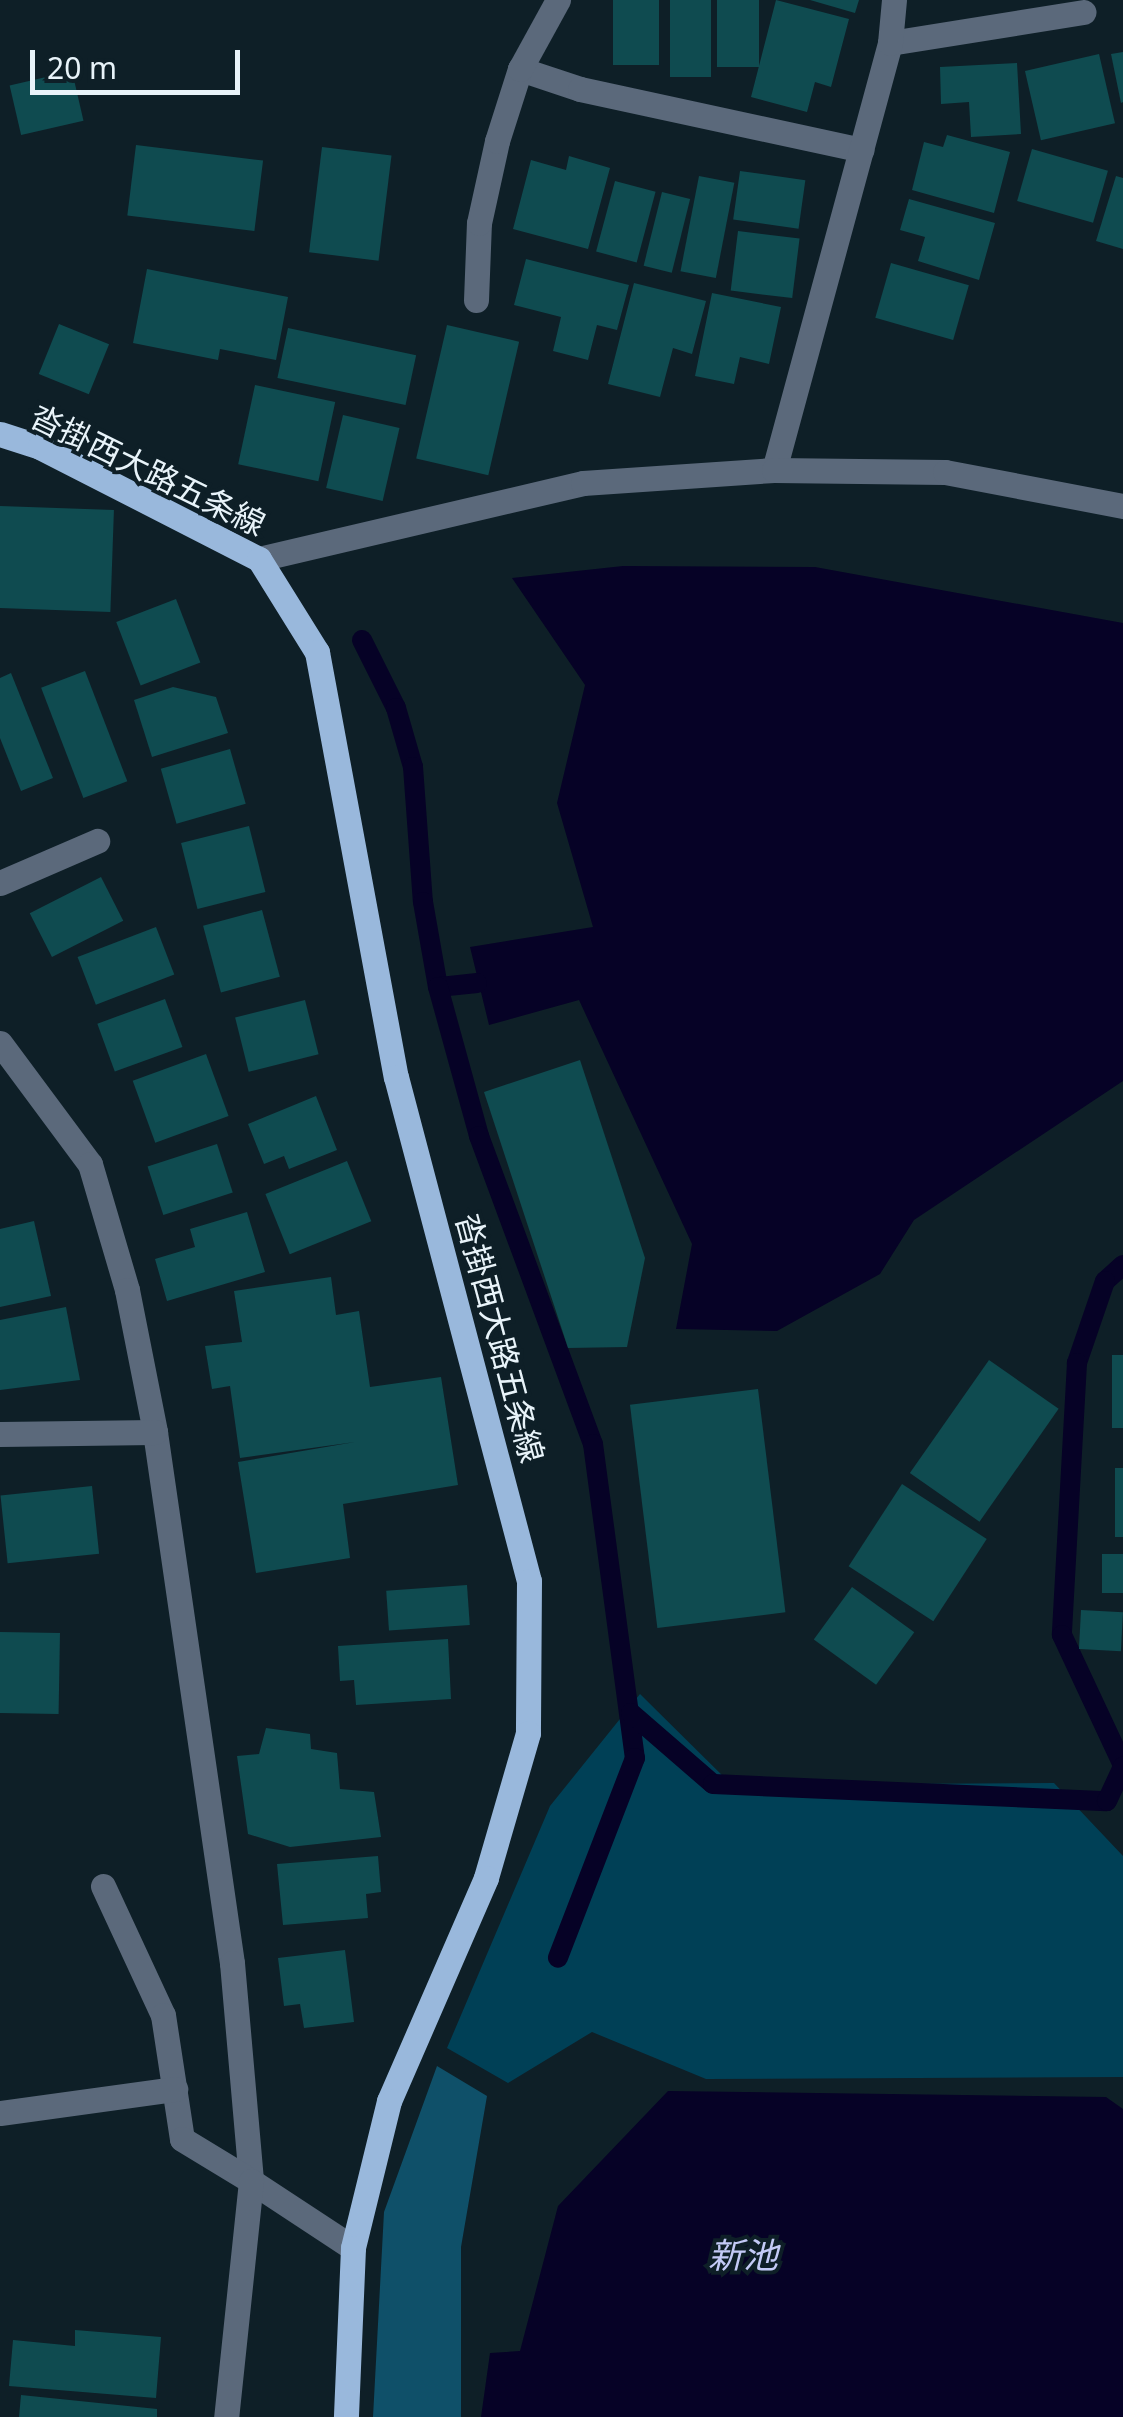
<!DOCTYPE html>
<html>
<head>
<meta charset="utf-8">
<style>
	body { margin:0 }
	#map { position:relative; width:1123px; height:2417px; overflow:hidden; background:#0e1f27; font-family:"Noto Sans","Noto Sans JP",sans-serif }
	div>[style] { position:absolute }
	.green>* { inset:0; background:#004056 }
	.forest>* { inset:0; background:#0f5069 }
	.water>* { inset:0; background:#060226 }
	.stream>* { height:20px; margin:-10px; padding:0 10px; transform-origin:10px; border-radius:10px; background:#060226 }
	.building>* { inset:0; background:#0f4b50; transform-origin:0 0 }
	.minor>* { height:25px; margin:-12.5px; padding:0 12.5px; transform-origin:12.5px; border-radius:12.5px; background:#5b697b }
	.major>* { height:25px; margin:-12.5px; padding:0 12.5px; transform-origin:12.5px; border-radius:12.5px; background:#99b8dc }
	span { translate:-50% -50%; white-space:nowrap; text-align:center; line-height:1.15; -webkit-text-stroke:8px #0e1f27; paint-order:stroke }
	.street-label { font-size:32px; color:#e8f3f9 }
	.water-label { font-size:35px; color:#c3caf6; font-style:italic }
	.scale { position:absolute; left:30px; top:50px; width:210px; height:45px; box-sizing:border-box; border:5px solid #e8f3f9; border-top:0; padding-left:12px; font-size:30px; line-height:35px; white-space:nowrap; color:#e8f3f9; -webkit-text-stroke:8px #0e1f27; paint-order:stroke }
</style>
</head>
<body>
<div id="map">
	<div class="green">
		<i style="clip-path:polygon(640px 1694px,732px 1785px,1054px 1783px,1123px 1856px,1123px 2077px,706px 2079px,592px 2032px,508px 2083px,447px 2048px,550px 1806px)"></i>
	</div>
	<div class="forest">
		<i style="clip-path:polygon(437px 2066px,487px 2096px,461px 2247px,461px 2417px,373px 2417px,384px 2212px)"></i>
	</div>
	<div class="water">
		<i style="clip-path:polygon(623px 566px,815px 567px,1123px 623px,1123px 1081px,914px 1220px,880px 1274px,777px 1331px,676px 1329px,692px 1244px,579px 1000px,489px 1025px,470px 947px,593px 927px,557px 803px,585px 685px,512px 578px)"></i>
		<i style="clip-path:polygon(668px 2091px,1106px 2097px,1123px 2109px,1123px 2417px,481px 2417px,490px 2353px,520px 2351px,558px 2206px)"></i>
	</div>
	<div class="stream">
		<i style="left:362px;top:640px;width:76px;rotate:63.4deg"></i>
		<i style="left:396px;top:708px;width:61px;rotate:73.9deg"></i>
		<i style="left:413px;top:767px;width:135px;rotate:85.8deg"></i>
		<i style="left:423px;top:902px;width:86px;rotate:80deg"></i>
		<i style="left:477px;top:983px;width:39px;rotate:174deg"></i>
		<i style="left:438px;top:987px;width:155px;rotate:74.6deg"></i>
		<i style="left:479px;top:1136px;width:328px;rotate:69.7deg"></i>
		<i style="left:593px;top:1444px;width:317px;rotate:82.4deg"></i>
		<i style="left:635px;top:1758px;width:214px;rotate:111.1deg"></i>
		<i style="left:1123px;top:1265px;width:24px;rotate:138deg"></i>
		<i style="left:1105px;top:1281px;width:87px;rotate:108.9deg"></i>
		<i style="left:1077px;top:1363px;width:272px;rotate:93.2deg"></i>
		<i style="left:1062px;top:1635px;width:144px;rotate:64.9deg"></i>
		<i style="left:631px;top:1713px;width:108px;rotate:40.9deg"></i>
		<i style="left:713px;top:1784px;width:394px;rotate:2.5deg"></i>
		<i style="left:1107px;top:1801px;width:38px;rotate:-65deg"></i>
	</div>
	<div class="building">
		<i style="left:613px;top:0;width:46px;height:65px"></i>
		<i style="left:670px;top:0;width:41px;height:77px"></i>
		<i style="left:717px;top:0;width:42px;height:67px"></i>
		<i style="clip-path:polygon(776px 0,849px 19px,831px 87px,815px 82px,807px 112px,751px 97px)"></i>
		<i style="clip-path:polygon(810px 0,859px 0,855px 13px)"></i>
		<i style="clip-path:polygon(1123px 52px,1123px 102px,1121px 103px,1111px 54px)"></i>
		<i style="left:1099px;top:54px;width:71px;height:76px;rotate:77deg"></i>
		<i style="clip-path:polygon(1017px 63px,1021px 134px,971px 137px,969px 102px,941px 104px,940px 67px)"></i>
		<i style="left:72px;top:71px;width:51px;height:64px;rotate:77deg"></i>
		<i style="clip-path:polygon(947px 135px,1010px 152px,994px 213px,912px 190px,924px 142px,943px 147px)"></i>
		<i style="left:136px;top:145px;width:128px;height:71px;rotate:7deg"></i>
		<i style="left:322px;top:147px;width:70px;height:106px;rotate:7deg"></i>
		<i style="left:1032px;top:149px;width:79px;height:54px;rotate:16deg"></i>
		<i style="clip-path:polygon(569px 156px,610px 168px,588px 249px,513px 229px,531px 160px,566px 170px)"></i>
		<i style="left:740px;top:171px;width:66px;height:49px;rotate:8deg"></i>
		<i style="left:699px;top:176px;width:36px;height:97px;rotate:11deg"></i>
		<i style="clip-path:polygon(1116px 176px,1123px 178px,1123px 249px,1096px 241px)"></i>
		<i style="left:615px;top:181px;width:42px;height:73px;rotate:15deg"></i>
		<i style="left:662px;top:192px;width:29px;height:76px;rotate:14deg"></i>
		<i style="clip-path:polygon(909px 199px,995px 223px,979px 280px,918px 261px,925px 237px,900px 230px)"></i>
		<i style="left:738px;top:231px;width:62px;height:60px;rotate:7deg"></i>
		<i style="clip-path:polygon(526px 259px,629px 285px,617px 330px,597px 325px,588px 360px,553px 351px,561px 317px,514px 305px)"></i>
		<i style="left:891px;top:263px;width:81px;height:57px;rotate:16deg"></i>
		<i style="clip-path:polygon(147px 269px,288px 297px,276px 360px,220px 349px,218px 360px,133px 343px)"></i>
		<i style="clip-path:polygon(634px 283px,706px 301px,692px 354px,673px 348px,660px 397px,608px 384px)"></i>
		<i style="clip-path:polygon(712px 293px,781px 307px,769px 364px,740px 357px,734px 384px,695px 376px)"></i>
		<i style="left:59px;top:324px;width:54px;height:54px;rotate:22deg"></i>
		<i style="left:447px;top:325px;width:74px;height:137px;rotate:13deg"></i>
		<i style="left:288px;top:328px;width:131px;height:51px;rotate:12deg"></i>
		<i style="left:255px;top:385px;width:82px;height:81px;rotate:12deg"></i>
		<i style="left:343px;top:415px;width:58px;height:75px;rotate:13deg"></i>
		<i style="left:0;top:506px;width:114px;height:102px;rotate:2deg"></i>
		<i style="left:176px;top:599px;width:68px;height:64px;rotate:69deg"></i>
		<i style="left:85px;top:671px;width:118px;height:47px;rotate:69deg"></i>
		<i style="clip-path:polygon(11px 673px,53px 778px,21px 791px,0 738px,0 678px)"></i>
		<i style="clip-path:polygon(173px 687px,216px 697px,228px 733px,152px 757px,134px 700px)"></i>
		<i style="left:230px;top:749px;width:57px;height:72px;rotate:74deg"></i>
		<i style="left:249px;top:826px;width:68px;height:70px;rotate:76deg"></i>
		<i style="left:101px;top:877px;width:49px;height:80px;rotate:63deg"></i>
		<i style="left:262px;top:910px;width:69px;height:61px;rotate:75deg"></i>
		<i style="left:156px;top:927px;width:51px;height:84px;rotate:69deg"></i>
		<i style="left:165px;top:999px;width:51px;height:72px;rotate:70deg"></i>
		<i style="left:305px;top:1000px;width:56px;height:72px;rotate:76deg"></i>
		<i style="left:206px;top:1054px;width:66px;height:78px;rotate:70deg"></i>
		<i style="clip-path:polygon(580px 1060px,645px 1258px,627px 1347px,568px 1348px,484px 1092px)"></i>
		<i style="clip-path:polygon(316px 1096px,337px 1150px,289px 1169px,284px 1156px,264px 1164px,248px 1124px)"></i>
		<i style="left:217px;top:1144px;width:51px;height:73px;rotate:72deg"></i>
		<i style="left:347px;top:1161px;width:65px;height:88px;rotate:68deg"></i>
		<i style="clip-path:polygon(247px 1212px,265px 1272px,167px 1301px,155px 1259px,195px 1247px,190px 1229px)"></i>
		<i style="clip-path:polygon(34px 1221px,51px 1296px,0 1307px,0 1229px)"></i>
		<i style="clip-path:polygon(331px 1277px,336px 1315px,359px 1311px,370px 1387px,441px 1377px,458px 1485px,343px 1504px,350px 1558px,256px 1573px,238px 1462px,355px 1442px,240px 1458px,230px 1386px,212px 1389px,205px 1346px,242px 1342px,234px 1291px)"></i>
		<i style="clip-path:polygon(66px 1307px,80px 1380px,0 1390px,0 1320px)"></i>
		<i style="left:1112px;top:1355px;width:11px;height:73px"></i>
		<i style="left:989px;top:1360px;width:85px;height:138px;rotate:35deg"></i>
		<i style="left:758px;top:1389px;width:225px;height:129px;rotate:83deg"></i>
		<i style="left:1115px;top:1468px;width:8px;height:69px"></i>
		<i style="left:902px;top:1484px;width:101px;height:98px;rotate:33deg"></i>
		<i style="left:92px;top:1486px;width:68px;height:92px;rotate:84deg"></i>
		<i style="left:1102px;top:1554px;width:21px;height:39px"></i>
		<i style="left:467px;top:1585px;width:40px;height:81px;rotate:86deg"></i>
		<i style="left:852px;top:1587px;width:77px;height:65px;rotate:36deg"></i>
		<i style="left:1081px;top:1610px;width:42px;height:39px;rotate:3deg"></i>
		<i style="left:0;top:1632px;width:60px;height:81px;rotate:1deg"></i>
		<i style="clip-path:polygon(448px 1639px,451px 1699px,356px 1705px,354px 1680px,340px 1681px,338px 1646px)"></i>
		<i style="clip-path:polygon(266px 1728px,310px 1734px,311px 1749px,337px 1753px,340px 1789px,374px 1792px,381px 1837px,290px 1847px,248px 1834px,237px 1756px,259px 1754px)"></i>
		<i style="clip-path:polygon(378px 1856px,381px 1892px,366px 1894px,368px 1918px,283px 1925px,277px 1864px)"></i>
		<i style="clip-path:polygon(345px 1950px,354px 2022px,304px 2028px,300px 2004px,284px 2006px,278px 1958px)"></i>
		<i style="clip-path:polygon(75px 2330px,161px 2337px,156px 2398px,9px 2386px,13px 2340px,75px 2346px)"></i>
		<i style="clip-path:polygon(21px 2395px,157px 2409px,157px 2417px,19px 2417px)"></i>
	</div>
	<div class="minor">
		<i style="left:890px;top:43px;width:196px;rotate:-9.1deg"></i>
		<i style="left:520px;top:69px;width:63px;rotate:18.4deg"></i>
		<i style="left:580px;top:89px;width:288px;rotate:12.2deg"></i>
		<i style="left:476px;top:300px;width:77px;rotate:-87.8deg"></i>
		<i style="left:479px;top:223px;width:84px;rotate:-77.6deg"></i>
		<i style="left:497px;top:141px;width:76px;rotate:-72.3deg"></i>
		<i style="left:520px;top:69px;width:79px;rotate:-61.2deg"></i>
		<i style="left:774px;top:470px;width:442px;rotate:-74.8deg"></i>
		<i style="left:890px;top:43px;width:43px;rotate:-84.7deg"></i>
		<i style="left:259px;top:559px;width:333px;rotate:-13.2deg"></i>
		<i style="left:583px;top:483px;width:191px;rotate:-3.9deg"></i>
		<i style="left:774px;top:470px;width:171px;rotate:0.7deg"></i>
		<i style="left:945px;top:472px;width:181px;rotate:10.8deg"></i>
		<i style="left:0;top:883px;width:106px;rotate:-23.4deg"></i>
		<i style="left:0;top:1043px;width:151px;rotate:53.4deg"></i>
		<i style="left:90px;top:1164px;width:131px;rotate:73.6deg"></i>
		<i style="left:127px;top:1290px;width:145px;rotate:78.8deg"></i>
		<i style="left:155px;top:1432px;width:537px;rotate:81.75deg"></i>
		<i style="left:232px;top:1963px;width:219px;rotate:85deg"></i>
		<i style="left:251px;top:2181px;width:122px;rotate:33.3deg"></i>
		<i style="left:0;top:1434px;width:155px;rotate:-0.7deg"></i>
		<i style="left:103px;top:1886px;width:142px;rotate:65.1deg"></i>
		<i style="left:163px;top:2015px;width:125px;rotate:81.3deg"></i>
		<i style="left:182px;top:2139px;width:81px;rotate:31.3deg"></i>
		<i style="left:251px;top:2181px;width:237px;rotate:96deg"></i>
		<i style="left:0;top:2113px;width:177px;rotate:-7.8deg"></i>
	</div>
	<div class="major">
		<i style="left:0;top:434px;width:42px;rotate:18deg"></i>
		<i style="left:40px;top:447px;width:246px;rotate:27.1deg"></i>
		<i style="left:259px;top:559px;width:110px;rotate:58.1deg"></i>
		<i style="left:317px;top:652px;width:432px;rotate:79.5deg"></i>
		<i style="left:396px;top:1077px;width:521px;rotate:75.22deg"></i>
		<i style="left:529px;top:1581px;width:152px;rotate:90.4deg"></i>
		<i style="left:528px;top:1733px;width:151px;rotate:106.2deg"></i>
		<i style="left:486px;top:1878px;width:243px;rotate:113.5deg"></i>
		<i style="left:389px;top:2101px;width:151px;rotate:103.8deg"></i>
		<i style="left:353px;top:2248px;width:169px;rotate:92.4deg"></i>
	</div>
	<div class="street-label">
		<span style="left:148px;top:470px;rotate:26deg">沓掛西大路五条線</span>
		<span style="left:500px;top:1338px;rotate:75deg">沓掛西大路五条線</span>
	</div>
	<div class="water-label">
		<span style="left:743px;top:2255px">新池</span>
	</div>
	<div class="scale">20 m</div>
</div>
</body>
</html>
